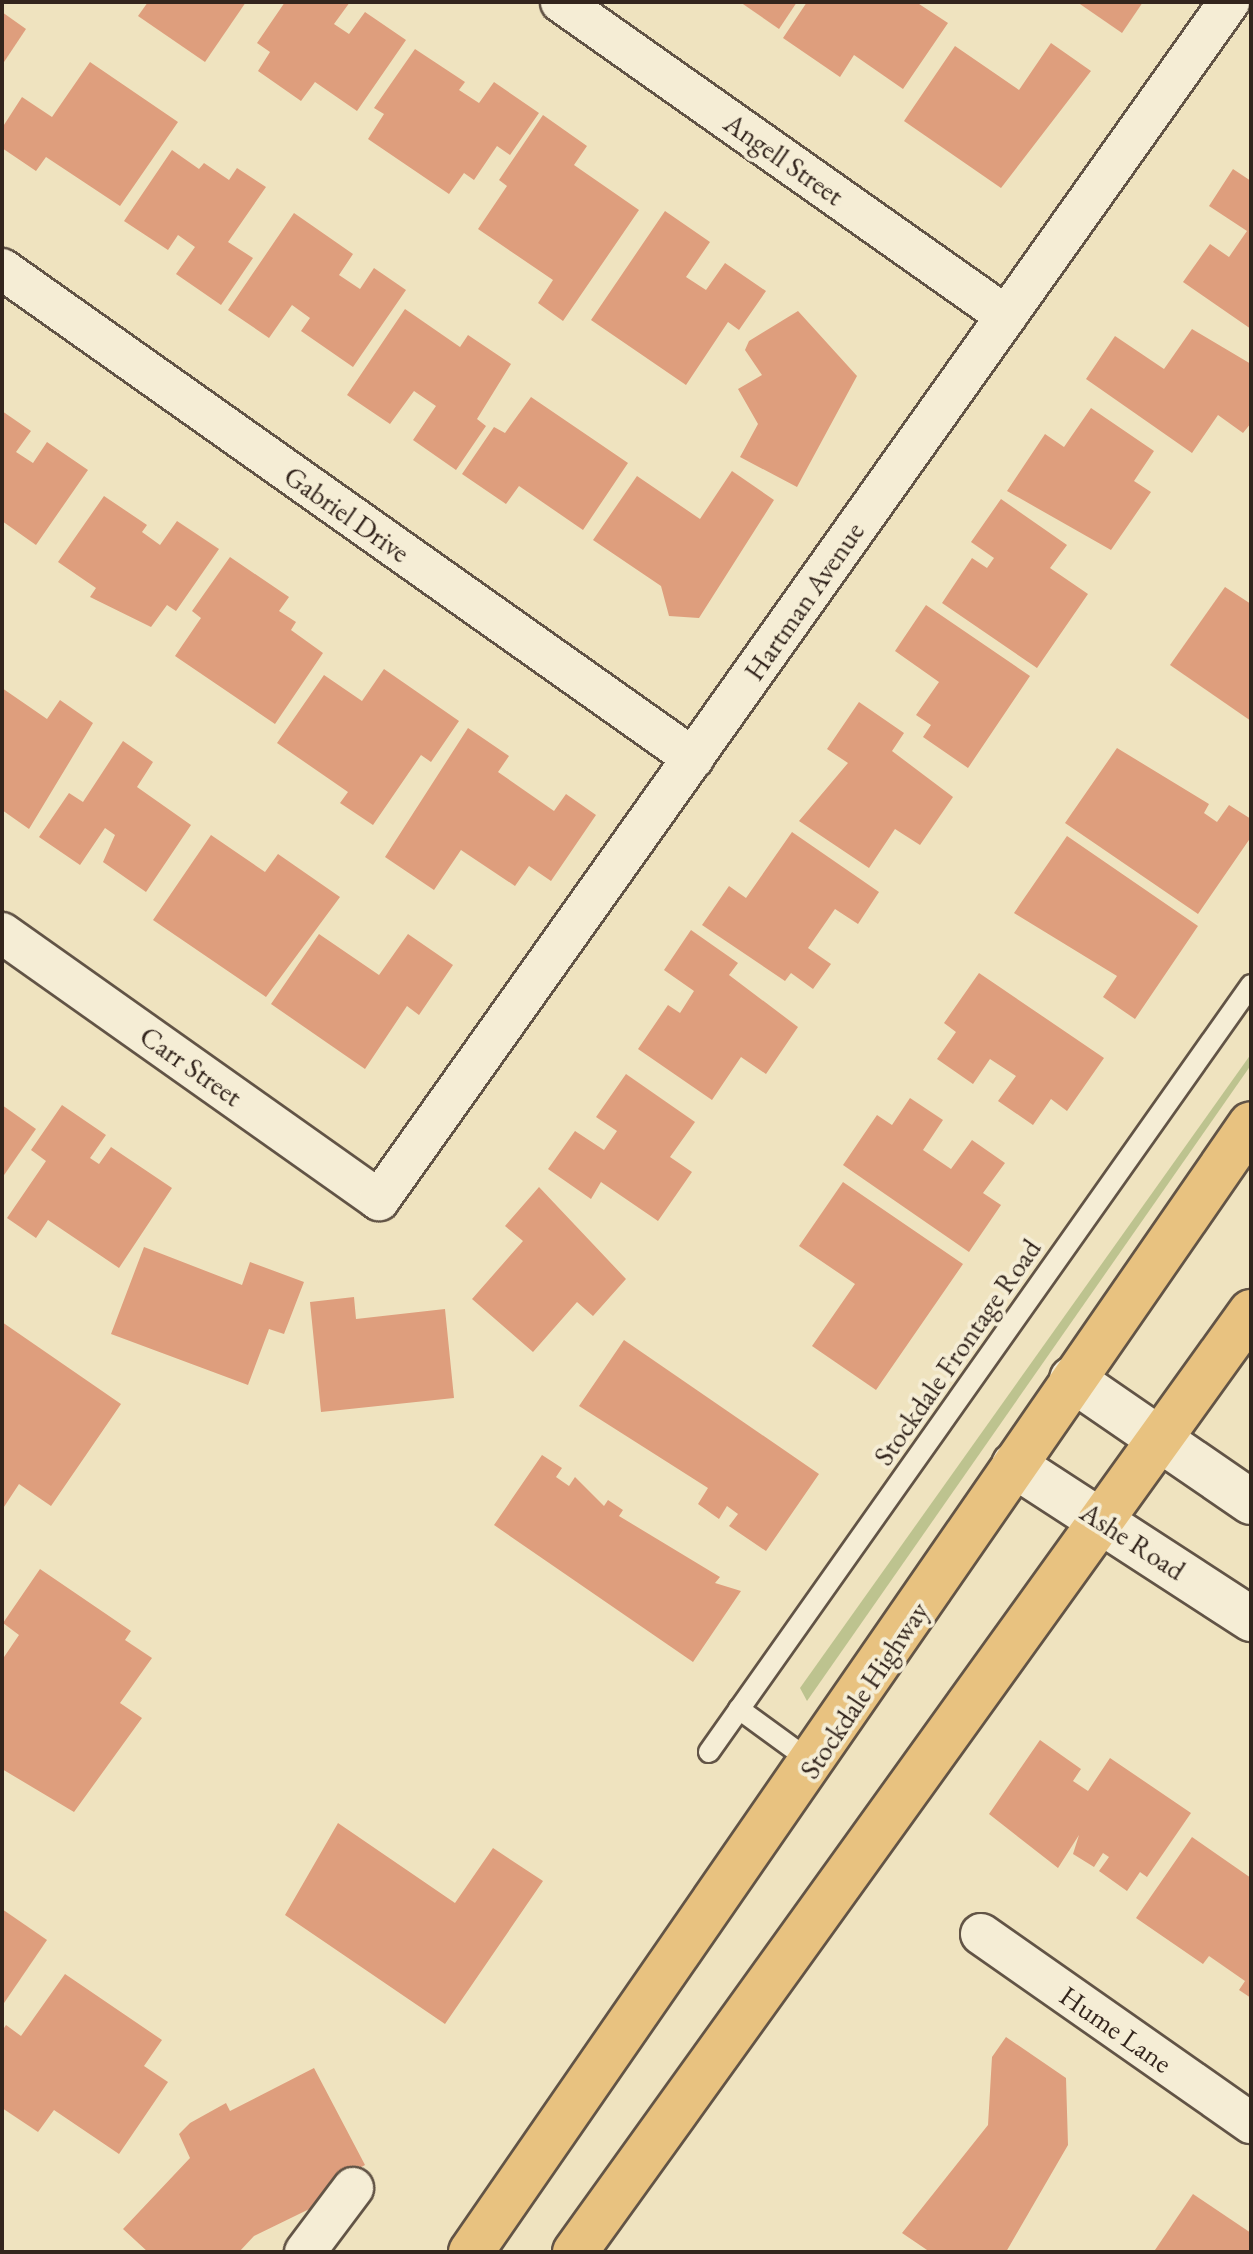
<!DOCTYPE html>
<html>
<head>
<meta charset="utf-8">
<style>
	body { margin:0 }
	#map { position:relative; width:1253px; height:2254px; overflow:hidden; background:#efe3bf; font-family:"EB Garamond",serif }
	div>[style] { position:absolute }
	.green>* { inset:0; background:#bdc38f }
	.building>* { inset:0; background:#de9e7d }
	.roads { filter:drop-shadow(2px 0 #625446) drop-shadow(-2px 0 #625446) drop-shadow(0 2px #625446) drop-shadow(0 -2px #625446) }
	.lane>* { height:20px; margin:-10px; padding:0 10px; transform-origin:10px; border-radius:10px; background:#f5edd5 }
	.street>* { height:40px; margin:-20px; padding:0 20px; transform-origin:20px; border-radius:20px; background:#f5edd5 }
	.secondary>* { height:44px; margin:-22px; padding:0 22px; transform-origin:22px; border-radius:22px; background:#f5edd5 }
	.primary>* { height:44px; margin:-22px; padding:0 22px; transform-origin:22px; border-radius:22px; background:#e8c280 }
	span { translate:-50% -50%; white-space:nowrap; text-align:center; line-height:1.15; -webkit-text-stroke:8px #f5edd5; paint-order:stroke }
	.street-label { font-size:28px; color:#33251d }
	.frame { position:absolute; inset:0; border:4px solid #33251d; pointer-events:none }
</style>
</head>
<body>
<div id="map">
	<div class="green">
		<i style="clip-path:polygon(1251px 1054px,1251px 1065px,807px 1701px,800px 1688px)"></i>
	</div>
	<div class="building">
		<i style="clip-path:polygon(148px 2px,246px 2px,205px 62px,138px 16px)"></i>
		<i style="clip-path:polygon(285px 2px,350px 2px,334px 24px,349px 34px,365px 12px,406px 40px,357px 111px,315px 82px,301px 101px,258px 71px,270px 52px,257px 43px)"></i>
		<i style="clip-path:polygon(740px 2px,797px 2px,779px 29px)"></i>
		<i style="clip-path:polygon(807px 2px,916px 2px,948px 23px,903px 89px,854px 55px,840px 77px,783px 38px)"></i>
		<i style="clip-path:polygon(1077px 2px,1143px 2px,1122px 33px)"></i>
		<i style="clip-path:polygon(2px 12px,26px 29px,2px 65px)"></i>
		<i style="clip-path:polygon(1051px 43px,1091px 71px,1001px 188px,904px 121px,955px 46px,1019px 90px)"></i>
		<i style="clip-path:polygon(415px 49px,465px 82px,459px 90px,479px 103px,494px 82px,539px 113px,510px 155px,497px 146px,474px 180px,464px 173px,449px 194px,368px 139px,384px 114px,374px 108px)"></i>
		<i style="clip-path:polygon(90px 62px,178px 122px,120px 206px,46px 157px,36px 171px,2px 148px,2px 128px,22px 97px,52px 117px)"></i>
		<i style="clip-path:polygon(543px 115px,587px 146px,574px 165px,639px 210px,563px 321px,538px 303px,553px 280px,478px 229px,507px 186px,499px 180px)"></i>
		<i style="clip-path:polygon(172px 150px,199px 169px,204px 163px,229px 180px,237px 168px,266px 187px,228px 242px,253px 258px,221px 305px,176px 274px,195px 247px,178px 235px,168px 250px,124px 221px)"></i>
		<i style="clip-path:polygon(1233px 169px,1251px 181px,1251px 329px,1183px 282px,1210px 244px,1229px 257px,1247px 231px,1209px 206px)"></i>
		<i style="clip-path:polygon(665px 211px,710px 242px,686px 277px,706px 290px,725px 263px,766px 291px,739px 330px,728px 322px,686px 385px,591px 320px)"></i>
		<i style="clip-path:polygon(294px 213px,353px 254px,339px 275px,360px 289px,374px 268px,406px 290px,353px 367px,301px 331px,310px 318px,292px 305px,269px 338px,228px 310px)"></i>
		<i style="clip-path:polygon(405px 309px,460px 347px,468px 335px,511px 364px,477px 419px,486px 426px,456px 470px,413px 440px,436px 406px,414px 391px,390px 424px,347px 395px)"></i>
		<i style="clip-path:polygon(798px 311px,857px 376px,797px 487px,740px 457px,758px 424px,738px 389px,762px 375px,745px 350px,749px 341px)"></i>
		<i style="clip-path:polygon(1192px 329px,1251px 364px,1251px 423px,1243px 433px,1218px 415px,1192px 453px,1086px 379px,1115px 336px,1164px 369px)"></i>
		<i style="clip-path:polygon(531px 397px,628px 463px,583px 530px,519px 486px,506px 504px,462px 474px,494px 427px,505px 433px)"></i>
		<i style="clip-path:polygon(1091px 408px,1154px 451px,1134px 481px,1151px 492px,1111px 550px,1007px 491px,1045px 434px,1064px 447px)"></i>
		<i style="clip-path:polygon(2px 411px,31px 431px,16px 452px,33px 463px,47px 442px,88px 470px,36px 545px,2px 521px)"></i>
		<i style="clip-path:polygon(732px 471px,774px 500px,699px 618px,669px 616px,661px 586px,593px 540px,637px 476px,700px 519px)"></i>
		<i style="clip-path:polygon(104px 496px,147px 525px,142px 532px,160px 545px,177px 521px,219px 549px,176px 611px,167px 605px,151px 627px,90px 597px,96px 588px,58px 562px)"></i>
		<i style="clip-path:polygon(1001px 499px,1067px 545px,1050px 568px,1088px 594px,1037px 668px,942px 603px,972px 558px,987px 568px,994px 558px,971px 542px)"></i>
		<i style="clip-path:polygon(230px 557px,289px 597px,279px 611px,296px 622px,291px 630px,323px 653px,275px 724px,175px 656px,201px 618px,192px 611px)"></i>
		<i style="clip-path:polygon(1225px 587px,1251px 604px,1251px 721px,1170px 665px)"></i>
		<i style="clip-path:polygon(926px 605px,1030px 676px,968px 768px,923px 737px,931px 725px,916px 715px,939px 682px,895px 651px)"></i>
		<i style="clip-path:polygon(384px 669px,459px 721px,431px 762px,421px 755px,373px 825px,340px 803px,348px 792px,277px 743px,324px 675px,362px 701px)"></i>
		<i style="clip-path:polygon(2px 688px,47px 719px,60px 700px,93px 723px,29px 829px,2px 810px)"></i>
		<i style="clip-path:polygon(859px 702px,904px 733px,892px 751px,953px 797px,920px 845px,895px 829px,869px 868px,799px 821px,848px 763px,827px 749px)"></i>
		<i style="clip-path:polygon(468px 728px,509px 756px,498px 772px,554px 811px,566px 794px,596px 815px,551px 881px,529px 866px,515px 886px,461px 850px,434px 890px,385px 857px)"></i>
		<i style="clip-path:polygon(123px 741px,153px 762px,137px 787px,191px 825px,146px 892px,103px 862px,115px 835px,105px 828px,80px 865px,39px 837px,69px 793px,83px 802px)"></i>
		<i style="clip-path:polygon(1117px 748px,1209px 804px,1204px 813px,1217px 822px,1229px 805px,1251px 819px,1251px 837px,1198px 914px,1065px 823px)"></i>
		<i style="clip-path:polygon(792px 832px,879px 892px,858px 924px,835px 909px,808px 948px,831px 964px,813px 989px,791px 973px,785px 981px,702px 925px,729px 886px,746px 898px)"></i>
		<i style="clip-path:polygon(211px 835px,265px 872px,278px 854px,340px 897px,266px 997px,153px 920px)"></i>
		<i style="clip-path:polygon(1067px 836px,1198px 926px,1135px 1019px,1103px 997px,1117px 976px,1014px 913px)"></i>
		<i style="clip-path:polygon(691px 930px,738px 963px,729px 975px,798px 1027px,766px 1074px,741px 1057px,712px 1100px,638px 1049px,668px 1005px,680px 1013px,694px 991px,664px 970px)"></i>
		<i style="clip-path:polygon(319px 934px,379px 975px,408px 934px,453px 965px,419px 1015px,407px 1006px,365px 1069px,271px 1004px)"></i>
		<i style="clip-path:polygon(979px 973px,1104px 1058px,1067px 1111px,1051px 1099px,1033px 1125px,998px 1101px,1016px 1076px,990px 1059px,973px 1084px,937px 1059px,956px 1032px,944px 1023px)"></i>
		<i style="clip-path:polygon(626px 1074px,695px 1122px,670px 1157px,692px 1172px,658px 1221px,601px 1182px,591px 1199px,548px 1169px,575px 1131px,604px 1150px,617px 1131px,596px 1117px)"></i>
		<i style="clip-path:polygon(910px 1098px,943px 1120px,923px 1150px,951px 1169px,972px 1140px,1005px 1163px,983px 1193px,1001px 1205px,969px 1252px,843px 1165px,877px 1115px,892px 1125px)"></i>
		<i style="clip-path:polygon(2px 1105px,36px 1129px,2px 1178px)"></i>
		<i style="clip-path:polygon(62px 1105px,106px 1135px,90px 1158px,99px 1164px,111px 1147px,172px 1188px,119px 1268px,48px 1220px,36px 1238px,7px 1218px,46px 1161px,31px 1150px)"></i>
		<i style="clip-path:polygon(843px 1182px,963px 1264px,876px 1390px,812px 1346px,855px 1284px,799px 1246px)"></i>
		<i style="clip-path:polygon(539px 1187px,626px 1279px,593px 1316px,577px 1302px,533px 1352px,472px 1299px,523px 1241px,505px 1226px)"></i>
		<i style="clip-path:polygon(144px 1247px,242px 1285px,250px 1262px,304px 1282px,284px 1334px,269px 1329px,248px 1385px,111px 1334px)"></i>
		<i style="clip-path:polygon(354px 1297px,356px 1319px,445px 1309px,454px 1398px,321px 1412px,310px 1302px)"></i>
		<i style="clip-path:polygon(2px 1322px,121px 1404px,51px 1506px,19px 1484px,2px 1510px)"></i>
		<i style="clip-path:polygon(624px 1340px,819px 1474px,766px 1551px,729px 1526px,738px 1514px,727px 1506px,719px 1519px,698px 1504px,708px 1488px,579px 1406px)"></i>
		<i style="clip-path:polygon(542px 1455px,562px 1468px,556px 1477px,569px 1486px,575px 1477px,604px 1506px,608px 1500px,623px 1510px,619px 1516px,720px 1577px,715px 1583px,741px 1591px,693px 1662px,494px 1525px)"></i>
		<i style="clip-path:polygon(40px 1569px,131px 1631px,125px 1640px,152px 1658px,120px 1703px,142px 1718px,74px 1812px,2px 1769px,2px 1660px,19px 1635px,3px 1623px)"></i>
		<i style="clip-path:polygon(1040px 1740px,1081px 1769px,1073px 1781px,1088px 1791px,1110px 1758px,1191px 1813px,1147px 1877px,1140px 1872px,1127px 1891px,1099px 1871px,1109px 1857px,1103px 1853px,1094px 1867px,1073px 1854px,1079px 1835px,1058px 1868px,989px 1814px)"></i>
		<i style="clip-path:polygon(338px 1823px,455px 1903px,493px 1848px,543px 1881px,445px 2024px,285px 1915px)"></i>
		<i style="clip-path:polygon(1192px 1837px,1251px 1878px,1251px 1998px,1239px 1990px,1245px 1981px,1209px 1956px,1203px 1964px,1136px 1918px)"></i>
		<i style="clip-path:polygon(2px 1909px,47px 1940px,2px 2006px)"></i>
		<i style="clip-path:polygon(65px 1974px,162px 2040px,144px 2066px,168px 2082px,119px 2154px,54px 2110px,38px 2132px,2px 2108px,2px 2031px,6px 2025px,21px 2036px)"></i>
		<i style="clip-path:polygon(1006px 2037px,1066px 2078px,1068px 2145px,1006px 2252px,930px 2252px,902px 2233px,988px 2125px,992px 2057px)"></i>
		<i style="clip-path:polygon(314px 2068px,365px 2165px,334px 2182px,336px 2196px,254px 2236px,239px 2252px,148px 2252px,123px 2229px,190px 2158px,179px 2134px,190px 2123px,226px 2103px,230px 2111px)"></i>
		<i style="clip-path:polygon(1193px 2194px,1251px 2233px,1251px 2252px,1155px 2250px)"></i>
	</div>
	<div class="roads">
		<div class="lane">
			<i style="left:739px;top:1709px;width:92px;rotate:36.1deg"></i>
			<i style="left:709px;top:1752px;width:939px;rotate:-54.75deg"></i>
		</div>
		<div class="street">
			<i style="left:561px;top:2px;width:545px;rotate:35.21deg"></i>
			<i style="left:2px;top:269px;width:847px;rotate:35.29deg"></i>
			<i style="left:2px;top:933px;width:462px;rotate:35.3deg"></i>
			<i style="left:379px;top:1200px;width:1469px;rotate:-54.64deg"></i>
			<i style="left:981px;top:1934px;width:330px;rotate:35deg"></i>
			<i style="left:305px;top:2252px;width:80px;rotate:-53.1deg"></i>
		</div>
		<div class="secondary">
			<i style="left:1072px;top:1379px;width:217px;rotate:34.5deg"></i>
			<i style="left:1014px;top:1465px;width:283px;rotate:33deg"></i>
		</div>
		<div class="primary">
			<i style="left:471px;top:2252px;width:1371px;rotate:-55.34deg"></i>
			<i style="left:575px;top:2252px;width:1158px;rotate:-54.28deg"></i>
		</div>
	</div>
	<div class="street-label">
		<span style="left:784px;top:159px;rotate:35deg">Angell Street</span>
		<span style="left:347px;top:514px;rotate:35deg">Gabriel Drive</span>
		<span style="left:804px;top:601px;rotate:-55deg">Hartman Avenue</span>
		<span style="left:191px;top:1066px;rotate:35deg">Carr Street</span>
		<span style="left:957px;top:1352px;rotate:-55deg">Stockdale Frontage Road</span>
		<span style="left:1133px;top:1541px;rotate:33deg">Ashe Road</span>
		<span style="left:864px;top:1690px;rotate:-56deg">Stockdale Highway</span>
		<span style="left:1116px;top:2029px;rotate:35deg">Hume Lane</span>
	</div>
	<div class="frame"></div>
</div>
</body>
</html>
